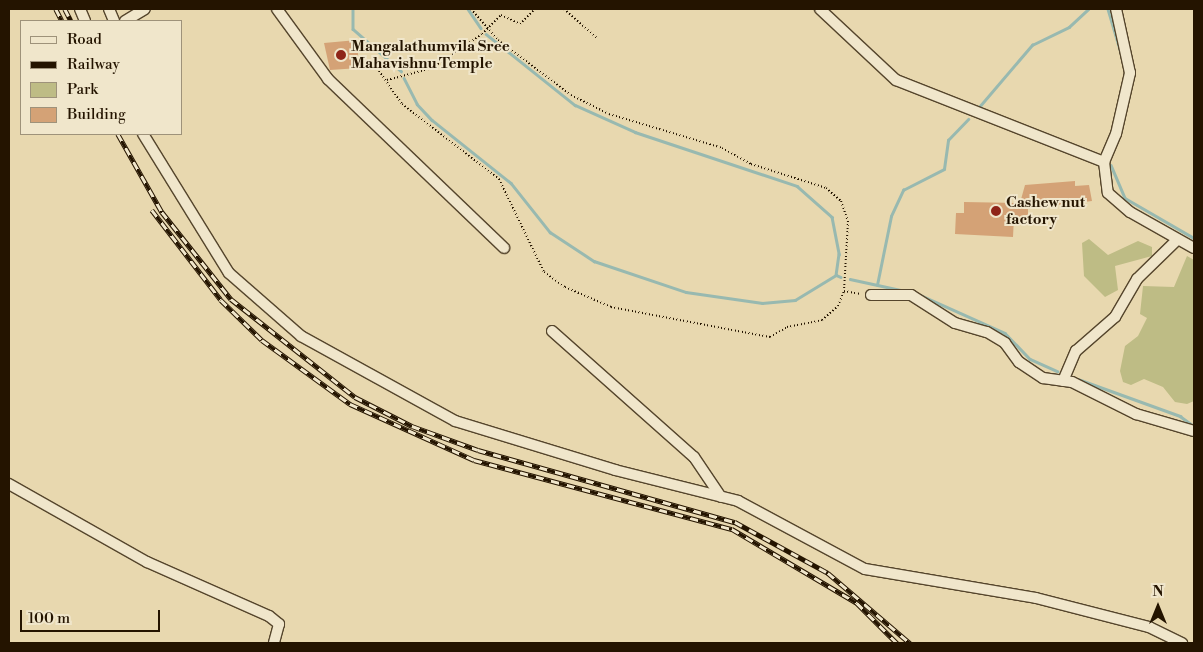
<!DOCTYPE html>
<html>
<head>
<meta charset="utf-8">
<style>
	body { margin:0 }
	#map { position:relative; width:1203px; height:652px; overflow:hidden; background:#e8d8af; font-family:"Libre Bodoni",serif }
	div>[style] { position:absolute }
	.green>* { inset:0; background:#bebc85 }
	.stream>* { height:2.5px; margin:-1.25px; padding:0 1.25px; transform-origin:1.25px; border-radius:1.25px; background:#98b9b0 }
	.building>* { inset:0; background:#d4a276 }
	.path>* { height:2px; margin-top:-1px; transform-origin:0; background:repeating-linear-gradient(90deg,#241400 0 1px,transparent 0 3.5px) }
	.roads { filter:drop-shadow(1px 0 #55452c) drop-shadow(-1px 0 #55452c) drop-shadow(0 1px #55452c) drop-shadow(0 -1px #55452c) }
	.minor>* { height:10px; margin:-5px; padding:0 5px; transform-origin:5px; border-radius:5px; background:#f0e6cb }
	.rail>* { height:4.5px; margin-top:-2.25px; transform-origin:0; background:repeating-linear-gradient(90deg,#f0e6cb 0 8px,#241400 0 16px); box-sizing:border-box; border-block:1px solid #241400 }
	.dots>* { width:14px; height:14px; translate:-50% -50%; box-sizing:border-box; border:2px solid #f0e6cb; border-radius:50% }
	span { translate:-50% -50%; white-space:nowrap; text-align:center; line-height:1.15; -webkit-text-stroke:4px #f0e6cb; paint-order:stroke }
	.poi-label { font-size:15px; color:#241400; font-weight:700 }
	.left { translate:0 -50%; text-align:left }
	.frame { position:absolute; inset:0; border:10px solid #241400; pointer-events:none }
	.legend { position:absolute; left:20px; top:20px; width:162px; height:115px; box-sizing:border-box; background:#f0e6cb; border:1px solid #9e927a; margin:0; padding:6px 9px; list-style:none; font-size:15px; color:#241400 }
	.legend li { display:flex; align-items:center; gap:10px; height:25px }
	.legend b { width:25px; border:1px solid #9e927a }
	.north { position:absolute; left:1133px; top:582px; width:50px; height:50px; -webkit-text-stroke:4px #f0e6cb; paint-order:stroke; rotate:0deg; font-size:14px; font-weight:700; line-height:20px; text-align:center; color:#241400 }
	.north::after { content:''; display:block; margin:auto; width:18px; height:22px; background:#241400; clip-path:polygon(50% 0,100% 100%,50% 72%,0 100%) }
	.scale { position:absolute; left:20px; top:610px; width:140px; height:22px; box-sizing:border-box; border:2px solid #241400; border-top:0; padding-left:6px; font-size:15px; line-height:18px; white-space:nowrap; color:#241400; -webkit-text-stroke:4px #f0e6cb; paint-order:stroke }
</style>
</head>
<body>
<div id="map">
	<div class="green">
		<i style="clip-path:polygon(1089px 239px,1108px 255px,1138px 241px,1152px 247px,1152px 256px,1115px 266px,1118px 290px,1105px 297px,1084px 276px,1082px 243px)"></i>
		<i style="clip-path:polygon(1187px 256px,1194px 260px,1194px 401px,1187px 404px,1175px 402px,1163px 387px,1144px 379px,1131px 385px,1123px 382px,1120px 371px,1125px 346px,1138px 336px,1147px 318px,1140px 314px,1143px 286px,1174px 287px)"></i>
	</div>
	<div class="stream">
		<i style="left:353px;top:9px;width:20px;rotate:90deg"></i>
		<i style="left:353px;top:29px;width:64px;rotate:41.2deg"></i>
		<i style="left:468px;top:9px;width:23px;rotate:56deg"></i>
		<i style="left:1108px;top:9px;width:46px;rotate:73.5deg"></i>
		<i style="left:486px;top:34px;width:114px;rotate:38.6deg"></i>
		<i style="left:575px;top:105px;width:66px;rotate:24.2deg"></i>
		<i style="left:635px;top:132px;width:171px;rotate:18.4deg"></i>
		<i style="left:797px;top:186px;width:47px;rotate:41.5deg"></i>
		<i style="left:832px;top:217px;width:38px;rotate:79deg"></i>
		<i style="left:839px;top:254px;width:21px;rotate:98deg"></i>
		<i style="left:836px;top:275px;width:5px;rotate:22deg"></i>
		<i style="left:404px;top:78px;width:29px;rotate:63deg"></i>
		<i style="left:417px;top:104px;width:22px;rotate:47deg"></i>
		<i style="left:432px;top:120px;width:101px;rotate:38.6deg"></i>
		<i style="left:511px;top:183px;width:63px;rotate:51.5deg"></i>
		<i style="left:550px;top:232px;width:53px;rotate:33.4deg"></i>
		<i style="left:594px;top:261px;width:97px;rotate:18.6deg"></i>
		<i style="left:686px;top:292px;width:77px;rotate:8.2deg"></i>
		<i style="left:762px;top:303px;width:33px;rotate:-5deg"></i>
		<i style="left:795px;top:300px;width:48px;rotate:-31.4deg"></i>
		<i style="left:979px;top:107px;width:82px;rotate:-49.5deg"></i>
		<i style="left:1032px;top:45px;width:41px;rotate:-25.9deg"></i>
		<i style="left:1069px;top:27px;width:26px;rotate:-43deg"></i>
		<i style="left:1111px;top:165px;width:36px;rotate:67deg"></i>
		<i style="left:1125px;top:198px;width:80px;rotate:30.1deg"></i>
		<i style="left:850px;top:279px;width:56px;rotate:12.3deg"></i>
		<i style="left:877px;top:285px;width:70px;rotate:-78.5deg"></i>
		<i style="left:891px;top:216px;width:29px;rotate:-65deg"></i>
		<i style="left:903px;top:190px;width:46px;rotate:-27.1deg"></i>
		<i style="left:944px;top:169px;width:29px;rotate:-82deg"></i>
		<i style="left:948px;top:140px;width:29px;rotate:-46deg"></i>
		<i style="left:920px;top:295px;width:93px;rotate:24.1deg"></i>
		<i style="left:1005px;top:333px;width:36px;rotate:46deg"></i>
		<i style="left:1030px;top:359px;width:30px;rotate:24deg"></i>
		<i style="left:1078px;top:379px;width:109px;rotate:19.9deg"></i>
		<i style="left:1180px;top:416px;width:17px;rotate:36deg"></i>
	</div>
	<div class="building">
		<i style="clip-path:polygon(357px 40px,359px 68px,330px 70px,324px 43px)"></i>
		<i style="clip-path:polygon(1075px 181px,1075px 186px,1089px 185px,1092px 201px,1028px 209px,1028px 217px,1014px 217px,1013px 237px,955px 234px,956px 213px,964px 213px,964px 202px,1020px 203px,1025px 185px)"></i>
	</div>
	<div class="path">
		<i style="left:471px;top:9px;width:41px;rotate:48.9deg"></i>
		<i style="left:498px;top:40px;width:91px;rotate:37deg"></i>
		<i style="left:571px;top:95px;width:42px;rotate:26.6deg"></i>
		<i style="left:609px;top:114px;width:118px;rotate:16.7deg"></i>
		<i style="left:722px;top:148px;width:33px;rotate:29deg"></i>
		<i style="left:751px;top:164px;width:79px;rotate:17.7deg"></i>
		<i style="left:826px;top:188px;width:20px;rotate:41deg"></i>
		<i style="left:841px;top:201px;width:21px;rotate:71deg"></i>
		<i style="left:848px;top:221px;width:70px;rotate:93.3deg"></i>
		<i style="left:564px;top:9px;width:45px;rotate:41.4deg"></i>
		<i style="left:377px;top:68px;width:44px;rotate:55.2deg"></i>
		<i style="left:402px;top:104px;width:123px;rotate:37.7deg"></i>
		<i style="left:499px;top:179px;width:103px;rotate:64.2deg"></i>
		<i style="left:544px;top:272px;width:26px;rotate:36deg"></i>
		<i style="left:565px;top:287px;width:50px;rotate:23.5deg"></i>
		<i style="left:611px;top:307px;width:162px;rotate:10.7deg"></i>
		<i style="left:770px;top:337px;width:20px;rotate:-30deg"></i>
		<i style="left:787px;top:327px;width:36px;rotate:-11deg"></i>
		<i style="left:822px;top:320px;width:21px;rotate:-41deg"></i>
		<i style="left:838px;top:306px;width:16px;rotate:-68deg"></i>
		<i style="left:844px;top:291px;width:17px;rotate:10deg"></i>
		<i style="left:387px;top:80px;width:47px;rotate:-14.9deg"></i>
		<i style="left:432px;top:68px;width:60px;rotate:-34.2deg"></i>
		<i style="left:482px;top:34px;width:27px;rotate:-45deg"></i>
		<i style="left:501px;top:15px;width:21px;rotate:25deg"></i>
		<i style="left:520px;top:24px;width:21px;rotate:-45deg"></i>
	</div>
	<div class="roads">
		<div class="minor">
			<i style="left:80px;top:9px;width:13px;rotate:67deg"></i>
			<i style="left:109px;top:9px;width:13px;rotate:67deg"></i>
			<i style="left:277px;top:9px;width:87px;rotate:53.9deg"></i>
			<i style="left:328px;top:79px;width:244px;rotate:43.8deg"></i>
			<i style="left:820px;top:9px;width:104px;rotate:43.1deg"></i>
			<i style="left:896px;top:80px;width:224px;rotate:21.5deg"></i>
			<i style="left:1104px;top:162px;width:31px;rotate:83deg"></i>
			<i style="left:1108px;top:193px;width:29px;rotate:41deg"></i>
			<i style="left:1130px;top:212px;width:73px;rotate:29.4deg"></i>
			<i style="left:125px;top:21px;width:23px;rotate:-31deg"></i>
			<i style="left:143px;top:134px;width:163px;rotate:58.3deg"></i>
			<i style="left:229px;top:273px;width:96px;rotate:41.2deg"></i>
			<i style="left:301px;top:336px;width:176px;rotate:28.9deg"></i>
			<i style="left:455px;top:421px;width:167px;rotate:17deg"></i>
			<i style="left:615px;top:470px;width:127px;rotate:14.1deg"></i>
			<i style="left:738px;top:501px;width:144px;rotate:28.2deg"></i>
			<i style="left:865px;top:569px;width:173px;rotate:9.6deg"></i>
			<i style="left:1036px;top:598px;width:117px;rotate:14.4deg"></i>
			<i style="left:1149px;top:627px;width:37px;rotate:26deg"></i>
			<i style="left:1104px;top:162px;width:30px;rotate:-67deg"></i>
			<i style="left:1116px;top:134px;width:63px;rotate:-77.1deg"></i>
			<i style="left:1130px;top:73px;width:66px;rotate:-102.3deg"></i>
			<i style="left:871px;top:295px;width:40px"></i>
			<i style="left:911px;top:295px;width:52px;rotate:32.5deg"></i>
			<i style="left:955px;top:323px;width:33px;rotate:16deg"></i>
			<i style="left:987px;top:332px;width:21px;rotate:31deg"></i>
			<i style="left:1005px;top:343px;width:24px;rotate:54deg"></i>
			<i style="left:1019px;top:362px;width:29px;rotate:34deg"></i>
			<i style="left:1043px;top:378px;width:29px;rotate:8deg"></i>
			<i style="left:1072px;top:382px;width:72px;rotate:26.6deg"></i>
			<i style="left:1136px;top:414px;width:60px;rotate:16.3deg"></i>
			<i style="left:552px;top:331px;width:190px;rotate:41.6deg"></i>
			<i style="left:694px;top:457px;width:48px;rotate:56deg"></i>
			<i style="left:1063px;top:381px;width:33px;rotate:-67deg"></i>
			<i style="left:1076px;top:351px;width:52px;rotate:-41.1deg"></i>
			<i style="left:1115px;top:317px;width:44px;rotate:-59.9deg"></i>
			<i style="left:1137px;top:279px;width:56px;rotate:-44.3deg"></i>
			<i style="left:9px;top:484px;width:159px;rotate:29.5deg"></i>
			<i style="left:147px;top:562px;width:133px;rotate:23.9deg"></i>
			<i style="left:269px;top:616px;width:13px;rotate:39deg"></i>
			<i style="left:279px;top:624px;width:20px;rotate:105deg"></i>
		</div>
	</div>
	<div class="rail">
		<i style="left:56px;top:9px;width:13px;rotate:63deg"></i>
		<i style="left:65px;top:9px;width:13px;rotate:63deg"></i>
		<i style="left:118px;top:134px;width:90px;rotate:60.6deg"></i>
		<i style="left:162px;top:212px;width:111px;rotate:51.6deg"></i>
		<i style="left:231px;top:299px;width:158px;rotate:38.3deg"></i>
		<i style="left:355px;top:397px;width:64px;rotate:27deg"></i>
		<i style="left:412px;top:426px;width:70px;rotate:20deg"></i>
		<i style="left:478px;top:450px;width:267px;rotate:15.7deg"></i>
		<i style="left:735px;top:522px;width:106px;rotate:28.7deg"></i>
		<i style="left:828px;top:573px;width:108px;rotate:40.5deg"></i>
		<i style="left:152px;top:210px;width:113px;rotate:52.5deg"></i>
		<i style="left:221px;top:300px;width:57px;rotate:44.3deg"></i>
		<i style="left:262px;top:340px;width:109px;rotate:36deg"></i>
		<i style="left:350px;top:404px;width:136px;rotate:24.3deg"></i>
		<i style="left:474px;top:460px;width:267px;rotate:15deg"></i>
		<i style="left:732px;top:529px;width:145px;rotate:30.6deg"></i>
		<i style="left:857px;top:603px;width:57px;rotate:45deg"></i>
	</div>
	<div class="dots">
		<i style="left:341px;top:55px;background:#8f2418"></i>
		<i style="left:996px;top:211px;background:#8f2418"></i>
	</div>
	<div class="poi-label">
		<span class="left" style="left:351px;top:55px">Mangalathumvila Sree<br>Mahavishnu Temple</span>
		<span class="left" style="left:1006px;top:211px">Cashew nut<br>factory</span>
	</div>
	<div class="frame"></div>
	<ul class="legend">
	<li><b style="height:6px;background:#f0e6cb"></b>Road</li>
	<li><b style="height:6px;background:#241400"></b>Railway</li>
	<li><b style="height:14px;background:#bebc85"></b>Park</li>
	<li><b style="height:14px;background:#d4a276"></b>Building</li>
	</ul>
	<div class="north">N</div>
	<div class="scale">100 m</div>
</div>
</body>
</html>
